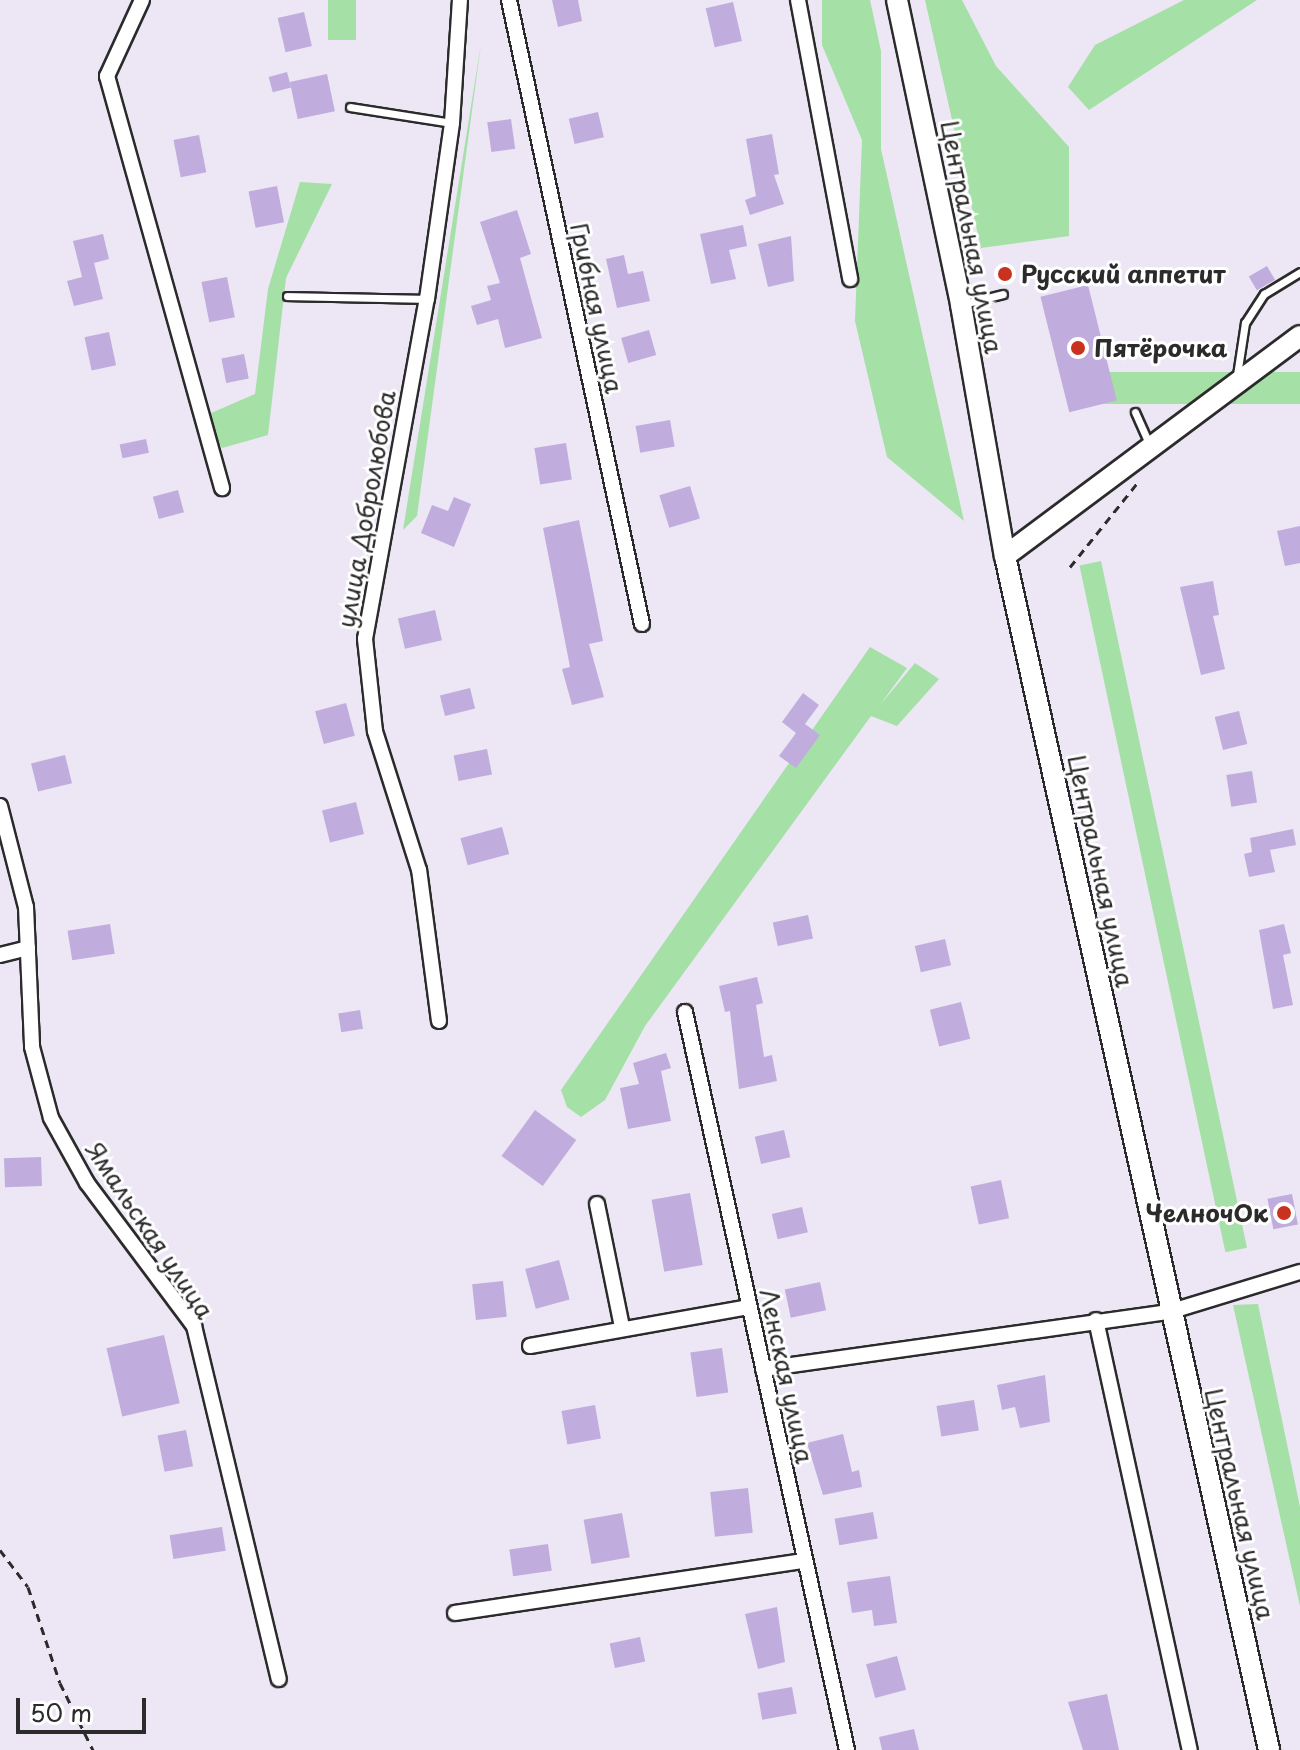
<!DOCTYPE html>
<html>
<head>
<meta charset="utf-8">
<style>
	body { margin:0 }
	#map { position:relative; width:1300px; height:1750px; overflow:hidden; background:#ece6f5; font-family:"Playpen Sans",sans-serif }
	div>[style] { position:absolute }
	.green>* { inset:0; background:#a5e0a6; transform-origin:0 0 }
	.building>* { inset:0; background:#c0addd; transform-origin:0 0 }
	.path>* { height:3px; margin-top:-1.5px; transform-origin:0; background:repeating-linear-gradient(90deg,#2b2b2b 0 8px,transparent 0 14px) }
	.roads { filter:drop-shadow(2px 0 #2b2b2b) drop-shadow(-2px 0 #2b2b2b) drop-shadow(0 2px #2b2b2b) drop-shadow(0 -2px #2b2b2b) }
	.lane>* { height:7px; margin:-3.5px; padding:0 3.5px; transform-origin:3.5px; border-radius:3.5px; background:#fff }
	.street>* { height:14px; margin:-7px; padding:0 7px; transform-origin:7px; border-radius:7px; background:#fff }
	.secondary>* { height:20px; margin:-10px; padding:0 10px; transform-origin:10px; border-radius:10px; background:#fff }
	.dots>* { width:22px; height:22px; translate:-50% -50%; box-sizing:border-box; border:4px solid #fff; border-radius:50% }
	span { translate:-50% -50%; white-space:nowrap; text-align:center; line-height:1.15; -webkit-text-stroke:6px #fff; paint-order:stroke }
	.street-label { font-size:24px; color:#2b2b2b }
	.poi-label { font-size:24px; color:#2b2b2b; font-weight:700 }
	.left { translate:0 -50%; text-align:left }
	.right { translate:-100% -50%; text-align:right }
	.scale { position:absolute; left:16px; top:1698px; width:130px; height:36px; box-sizing:border-box; border:4px solid #2b2b2b; border-top:0; padding-left:10px; font-size:24px; line-height:28px; white-space:nowrap; color:#2b2b2b; -webkit-text-stroke:6px #fff; paint-order:stroke }
</style>
</head>
<body>
<div id="map">
	<div class="green">
		<i style="left:328px;top:0;width:28px;height:40px"></i>
		<i style="clip-path:polygon(822px 0,870px 0,881px 51px,881px 149px,964px 521px,887px 457px,855px 321px,862px 140px,822px 45px)"></i>
		<i style="clip-path:polygon(925px 0,962px 0,996px 66px,1069px 147px,1069px 236px,981px 248px)"></i>
		<i style="clip-path:polygon(1184px 0,1257px 0,1089px 110px,1068px 87px,1095px 45px)"></i>
		<i style="clip-path:polygon(481px 44px,417px 516px,403px 530px)"></i>
		<i style="clip-path:polygon(300px 182px,332px 184px,286px 278px,268px 435px,222px 448px,202px 417px,255px 394px,268px 289px)"></i>
		<i style="left:1300px;top:372px;width:32px;height:220px;rotate:90deg"></i>
		<i style="left:1101px;top:561px;width:702px;height:22px;rotate:78deg"></i>
		<i style="clip-path:polygon(870px 647px,907px 668px,880px 705px,915px 663px,939px 679px,897px 726px,871px 716px,645px 1026px,605px 1100px,581px 1117px,567px 1107px,561px 1090px)"></i>
		<i style="clip-path:polygon(1258px 1304px,1300px 1507px,1300px 1606px,1233px 1305px)"></i>
	</div>
	<div class="building">
		<i style="clip-path:polygon(552px 0,578px 0,582px 21px,558px 27px)"></i>
		<i style="left:733px;top:2px;width:40px;height:28px;rotate:77deg"></i>
		<i style="left:304px;top:12px;width:35px;height:27px;rotate:77deg"></i>
		<i style="left:287px;top:72px;width:16px;height:19px;rotate:75deg"></i>
		<i style="left:327px;top:74px;width:38px;height:38px;rotate:78deg"></i>
		<i style="left:598px;top:112px;width:26px;height:30px;rotate:77deg"></i>
		<i style="left:511px;top:119px;width:30px;height:24px;rotate:82deg"></i>
		<i style="clip-path:polygon(772px 134px,779px 174px,774px 175px,784px 204px,750px 215px,745px 200px,756px 196px,746px 139px)"></i>
		<i style="left:199px;top:135px;width:38px;height:26px;rotate:79deg"></i>
		<i style="left:277px;top:186px;width:37px;height:29px;rotate:79deg"></i>
		<i style="clip-path:polygon(517px 210px,531px 254px,520px 258px,542px 338px,505px 348px,498px 319px,477px 325px,471px 306px,491px 300px,487px 286px,500px 283px,480px 222px)"></i>
		<i style="clip-path:polygon(743px 225px,747px 246px,729px 250px,736px 279px,711px 284px,700px 234px)"></i>
		<i style="clip-path:polygon(103px 234px,109px 259px,94px 263px,103px 299px,74px 306px,67px 281px,82px 277px,73px 241px)"></i>
		<i style="clip-path:polygon(791px 236px,794px 281px,768px 287px,758px 244px)"></i>
		<i style="clip-path:polygon(624px 255px,628px 274px,643px 271px,650px 301px,617px 308px,606px 259px)"></i>
		<i style="left:1267px;top:266px;width:16px;height:21px;rotate:60deg"></i>
		<i style="left:227px;top:277px;width:41px;height:26px;rotate:79deg"></i>
		<i style="left:1088px;top:285px;width:119px;height:49px;rotate:76deg"></i>
		<i style="left:649px;top:330px;width:26px;height:29px;rotate:74deg"></i>
		<i style="left:109px;top:332px;width:34px;height:25px;rotate:78deg"></i>
		<i style="left:244px;top:354px;width:25px;height:23px;rotate:79deg"></i>
		<i style="left:670px;top:420px;width:27px;height:35px;rotate:80deg"></i>
		<i style="left:146px;top:439px;width:14px;height:27px;rotate:78deg"></i>
		<i style="left:566px;top:443px;width:37px;height:32px;rotate:81deg"></i>
		<i style="left:690px;top:486px;width:34px;height:32px;rotate:73deg"></i>
		<i style="left:178px;top:490px;width:23px;height:26px;rotate:75deg"></i>
		<i style="clip-path:polygon(454px 497px,471px 504px,454px 547px,421px 533px,432px 505px,448px 511px)"></i>
		<i style="clip-path:polygon(579px 520px,603px 641px,589px 644px,604px 697px,572px 705px,562px 669px,570px 667px,543px 528px)"></i>
		<i style="clip-path:polygon(1300px 526px,1300px 563px,1285px 566px,1277px 531px)"></i>
		<i style="clip-path:polygon(1213px 581px,1219px 615px,1213px 616px,1225px 669px,1201px 675px,1180px 587px)"></i>
		<i style="left:435px;top:610px;width:31px;height:38px;rotate:77deg"></i>
		<i style="left:470px;top:688px;width:21px;height:31px;rotate:76deg"></i>
		<i style="clip-path:polygon(803px 693px,819px 705px,805px 724px,820px 735px,796px 768px,779px 756px,796px 733px,782px 722px)"></i>
		<i style="left:346px;top:703px;width:34px;height:32px;rotate:75deg"></i>
		<i style="left:1239px;top:711px;width:34px;height:25px;rotate:76deg"></i>
		<i style="left:487px;top:749px;width:26px;height:34px;rotate:79deg"></i>
		<i style="left:65px;top:755px;width:29px;height:35px;rotate:76deg"></i>
		<i style="left:1252px;top:771px;width:32px;height:26px;rotate:81deg"></i>
		<i style="left:356px;top:802px;width:33px;height:35px;rotate:76deg"></i>
		<i style="left:502px;top:827px;width:28px;height:43px;rotate:75deg"></i>
		<i style="clip-path:polygon(1293px 829px,1296px 845px,1270px 850px,1275px 872px,1249px 877px,1244px 854px,1252px 852px,1250px 838px)"></i>
		<i style="left:808px;top:915px;width:24px;height:36px;rotate:78deg"></i>
		<i style="left:110px;top:924px;width:30px;height:43px;rotate:81deg"></i>
		<i style="clip-path:polygon(1284px 924px,1291px 953px,1283px 955px,1293px 1005px,1273px 1009px,1259px 930px)"></i>
		<i style="left:945px;top:939px;width:27px;height:31px;rotate:77deg"></i>
		<i style="clip-path:polygon(757px 977px,763px 1003px,756px 1005px,764px 1057px,772px 1055px,777px 1081px,739px 1089px,730px 1011px,725px 1012px,719px 986px)"></i>
		<i style="left:961px;top:1002px;width:38px;height:32px;rotate:76deg"></i>
		<i style="left:360px;top:1010px;width:19px;height:22px;rotate:81deg"></i>
		<i style="clip-path:polygon(666px 1053px,671px 1068px,661px 1071px,671px 1121px,628px 1129px,620px 1088px,639px 1084px,633px 1063px)"></i>
		<i style="left:535px;top:1110px;width:51px;height:57px;rotate:36deg"></i>
		<i style="left:784px;top:1130px;width:28px;height:30px;rotate:77deg"></i>
		<i style="left:41px;top:1157px;width:29px;height:37px;rotate:88deg"></i>
		<i style="left:1001px;top:1180px;width:39px;height:31px;rotate:78deg"></i>
		<i style="left:690px;top:1193px;width:73px;height:39px;rotate:80deg"></i>
		<i style="left:1292px;top:1194px;width:31px;height:25px;rotate:79deg"></i>
		<i style="left:802px;top:1207px;width:26px;height:31px;rotate:77deg"></i>
		<i style="left:559px;top:1260px;width:41px;height:35px;rotate:75deg"></i>
		<i style="left:503px;top:1281px;width:36px;height:31px;rotate:84deg"></i>
		<i style="left:820px;top:1282px;width:29px;height:36px;rotate:78deg"></i>
		<i style="left:164px;top:1335px;width:70px;height:59px;rotate:77deg"></i>
		<i style="left:722px;top:1348px;width:45px;height:32px;rotate:82deg"></i>
		<i style="clip-path:polygon(1045px 1375px,1050px 1422px,1020px 1428px,1015px 1407px,1002px 1410px,997px 1385px)"></i>
		<i style="left:974px;top:1400px;width:31px;height:38px;rotate:81deg"></i>
		<i style="left:595px;top:1405px;width:34px;height:34px;rotate:80deg"></i>
		<i style="left:186px;top:1430px;width:37px;height:29px;rotate:79deg"></i>
		<i style="clip-path:polygon(843px 1434px,852px 1472px,859px 1470px,862px 1487px,823px 1495px,807px 1443px)"></i>
		<i style="left:748px;top:1488px;width:45px;height:38px;rotate:84deg"></i>
		<i style="left:873px;top:1512px;width:27px;height:39px;rotate:80deg"></i>
		<i style="left:622px;top:1513px;width:45px;height:39px;rotate:80deg"></i>
		<i style="left:222px;top:1527px;width:24px;height:53px;rotate:81deg"></i>
		<i style="left:548px;top:1544px;width:27px;height:39px;rotate:82deg"></i>
		<i style="clip-path:polygon(890px 1576px,897px 1623px,874px 1626px,872px 1610px,852px 1613px,847px 1582px)"></i>
		<i style="clip-path:polygon(777px 1607px,785px 1662px,758px 1669px,745px 1614px)"></i>
		<i style="left:640px;top:1637px;width:25px;height:31px;rotate:78deg"></i>
		<i style="left:897px;top:1656px;width:35px;height:32px;rotate:75deg"></i>
		<i style="left:792px;top:1687px;width:27px;height:35px;rotate:80deg"></i>
		<i style="clip-path:polygon(1107px 1694px,1119px 1750px,1083px 1750px,1068px 1702px)"></i>
		<i style="clip-path:polygon(914px 1729px,919px 1750px,882px 1750px,879px 1737px)"></i>
	</div>
	<div class="path">
		<i style="left:1070px;top:567px;width:109px;rotate:-51.3deg"></i>
		<i style="left:0;top:1550px;width:46px;rotate:52.9deg"></i>
		<i style="left:28px;top:1587px;width:101px;rotate:71.6deg"></i>
		<i style="left:60px;top:1683px;width:75px;rotate:63.8deg"></i>
	</div>
	<div class="roads">
		<div class="lane">
			<i style="left:350px;top:107px;width:103px;rotate:8.9deg"></i>
			<i style="left:287px;top:296px;width:140px;rotate:1.2deg"></i>
			<i style="left:963px;top:304px;width:41px;rotate:-14deg"></i>
			<i style="left:1237px;top:375px;width:53px;rotate:-81.3deg"></i>
			<i style="left:1245px;top:323px;width:35px;rotate:-57deg"></i>
			<i style="left:1264px;top:294px;width:42px;rotate:-31.4deg"></i>
			<i style="left:1135px;top:412px;width:37px;rotate:66deg"></i>
		</div>
		<div class="street">
			<i style="left:142px;top:0;width:84px;rotate:114.7deg"></i>
			<i style="left:107px;top:76px;width:428px;rotate:74.4deg"></i>
			<i style="left:509px;top:0;width:638px;rotate:77.97deg"></i>
			<i style="left:798px;top:0;width:284px;rotate:79.4deg"></i>
			<i style="left:0;top:806px;width:104px;rotate:75.6deg"></i>
			<i style="left:26px;top:907px;width:140px;rotate:87.5deg"></i>
			<i style="left:32px;top:1047px;width:73px;rotate:75deg"></i>
			<i style="left:51px;top:1118px;width:74px;rotate:61deg"></i>
			<i style="left:87px;top:1183px;width:179px;rotate:53.2deg"></i>
			<i style="left:194px;top:1326px;width:363px;rotate:76.5deg"></i>
			<i style="left:0;top:955px;width:29px;rotate:-14deg"></i>
			<i style="left:685px;top:1012px;width:756px;rotate:77.62deg"></i>
			<i style="left:439px;top:1021px;width:152px;rotate:-97.5deg"></i>
			<i style="left:419px;top:870px;width:146px;rotate:-107.6deg"></i>
			<i style="left:375px;top:731px;width:93px;rotate:-96.2deg"></i>
			<i style="left:365px;top:639px;width:346px;rotate:-79.7deg"></i>
			<i style="left:427px;top:299px;width:178px;rotate:-81.9deg"></i>
			<i style="left:452px;top:123px;width:123px;rotate:-86.3deg"></i>
			<i style="left:597px;top:1204px;width:126px;rotate:78.5deg"></i>
			<i style="left:1096px;top:1320px;width:440px;rotate:77.7deg"></i>
			<i style="left:530px;top:1346px;width:223px;rotate:-10.1deg"></i>
			<i style="left:763px;top:1369px;width:410px;rotate:-8deg"></i>
			<i style="left:1169px;top:1312px;width:137px;rotate:-17deg"></i>
			<i style="left:455px;top:1613px;width:354px;rotate:-8.5deg"></i>
		</div>
		<div class="secondary">
			<i style="left:897px;top:0;width:312px;rotate:78.1deg"></i>
			<i style="left:961px;top:305px;width:255px;rotate:80.1deg"></i>
			<i style="left:1005px;top:556px;width:1223px;rotate:77.53deg"></i>
			<i style="left:1005px;top:556px;width:368px;rotate:-36.7deg"></i>
		</div>
	</div>
	<div class="dots">
		<i style="left:1005px;top:274px;background:#c8321e"></i>
		<i style="left:1078px;top:348px;background:#c8321e"></i>
		<i style="left:1284px;top:1213px;background:#c8321e"></i>
	</div>
	<div class="street-label">
		<span style="left:972px;top:237px;rotate:79deg">Центральная улица</span>
		<span style="left:597px;top:308px;rotate:78deg">Грибная улица</span>
		<span style="left:366px;top:509px;rotate:-80deg">улица Добролюбова</span>
		<span style="left:1101px;top:871px;rotate:78deg">Центральная улица</span>
		<span style="left:150px;top:1230px;rotate:56deg">Ямальская улица</span>
		<span style="left:787px;top:1376px;rotate:78deg">Ленская улица</span>
		<span style="left:1240px;top:1504px;rotate:77deg">Центральная улица</span>
	</div>
	<div class="poi-label">
		<span class="left" style="left:1021px;top:274px">Русский аппетит</span>
		<span class="left" style="left:1094px;top:348px">Пятёрочка</span>
		<span class="right" style="left:1268px;top:1213px">ЧелночОк</span>
	</div>
	<div class="scale">50 m</div>
</div>
</body>
</html>
